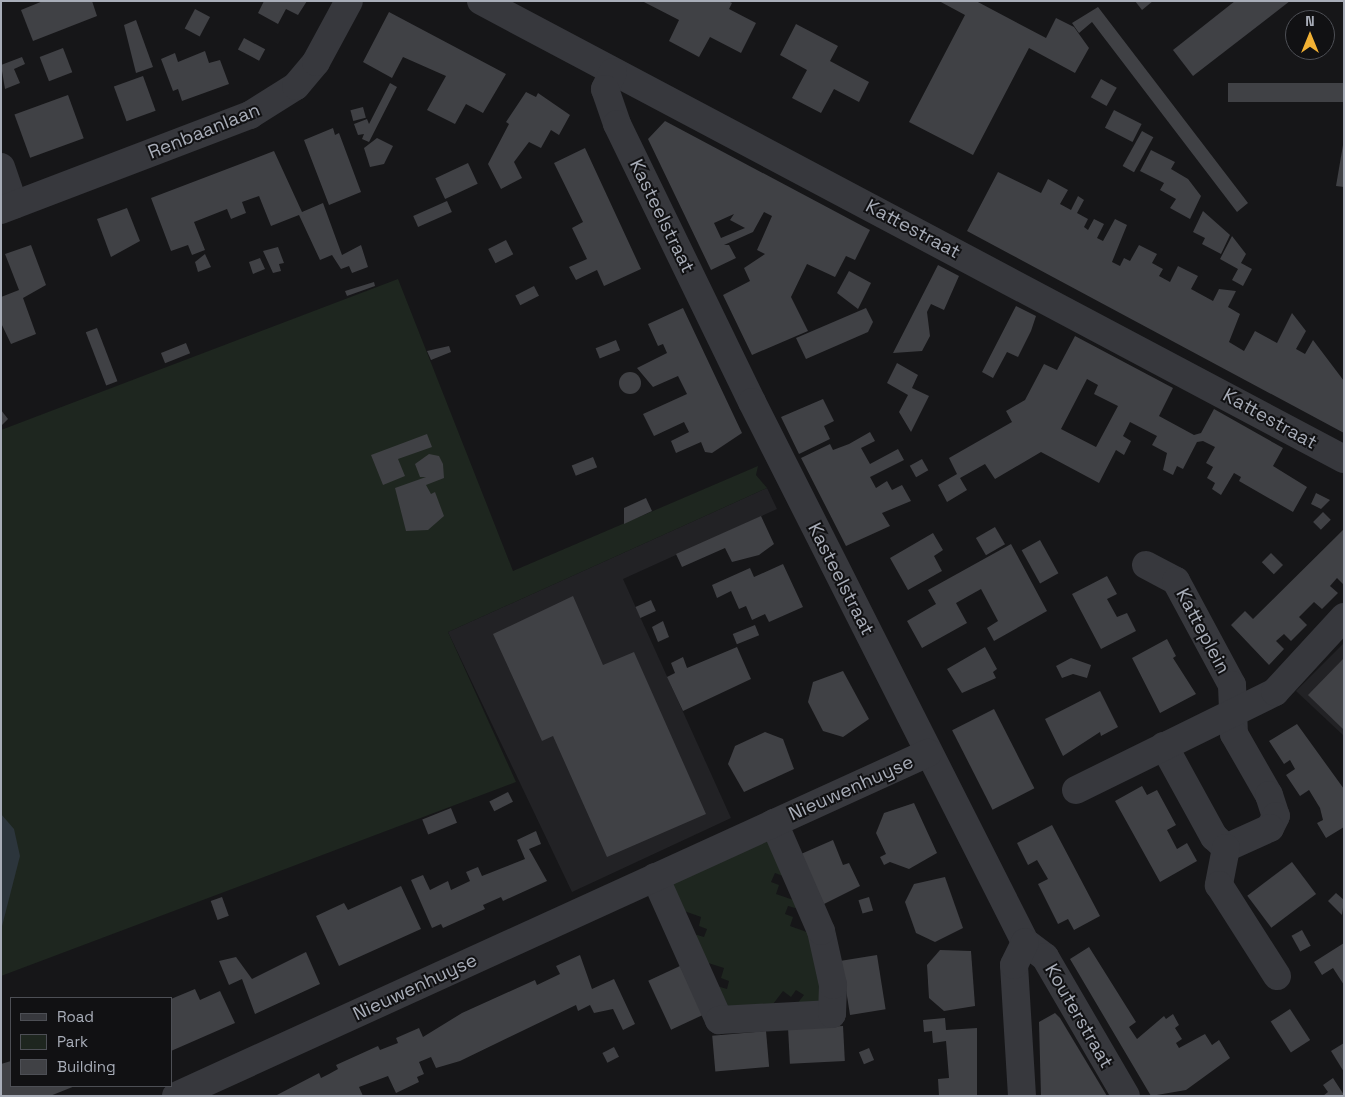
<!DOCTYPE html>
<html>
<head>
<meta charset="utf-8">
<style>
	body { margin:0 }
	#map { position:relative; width:1345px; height:1097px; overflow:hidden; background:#161618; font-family:"Space Grotesk",sans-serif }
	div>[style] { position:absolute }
	.built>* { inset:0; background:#222225 }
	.green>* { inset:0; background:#1e261f }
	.water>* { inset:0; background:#2c353c }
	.building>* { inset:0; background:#404145; transform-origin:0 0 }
	.round { border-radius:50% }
	.minor>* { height:28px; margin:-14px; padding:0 14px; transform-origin:14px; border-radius:14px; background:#37383d }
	span { translate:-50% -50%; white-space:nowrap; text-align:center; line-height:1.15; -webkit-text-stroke:4px #111113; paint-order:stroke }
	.street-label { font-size:19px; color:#a8adb8 }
	.frame { position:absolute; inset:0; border:2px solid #a8adb8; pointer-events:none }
	.legend { position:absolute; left:10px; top:997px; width:162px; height:90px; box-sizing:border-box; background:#111113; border:1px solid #4d4f55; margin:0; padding:6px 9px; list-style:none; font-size:15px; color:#a8adb8 }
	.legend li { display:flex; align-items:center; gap:10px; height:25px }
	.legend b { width:25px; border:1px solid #4d4f55 }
	.north { position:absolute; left:1285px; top:10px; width:50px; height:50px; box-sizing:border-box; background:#111113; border:1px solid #4d4f55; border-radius:50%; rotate:0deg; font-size:14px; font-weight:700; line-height:20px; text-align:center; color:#a8adb8 }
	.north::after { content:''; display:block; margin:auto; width:18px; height:22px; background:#f2b134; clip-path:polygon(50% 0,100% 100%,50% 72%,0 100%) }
</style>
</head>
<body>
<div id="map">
	<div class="built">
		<i style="clip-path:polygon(767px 488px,777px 509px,623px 579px,731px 818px,572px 892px,448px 632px)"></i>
		<i style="clip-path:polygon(1344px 643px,1344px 736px,1296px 691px)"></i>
	</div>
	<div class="green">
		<i style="clip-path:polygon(398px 279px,513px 571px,758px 466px,756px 475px,767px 488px,448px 632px,516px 782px,1px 976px,1px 430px)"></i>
		<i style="clip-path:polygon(767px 841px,791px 879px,775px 873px,771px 882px,779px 885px,776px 894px,802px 903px,806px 911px,788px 906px,785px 914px,793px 917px,790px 926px,815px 935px,821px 998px,813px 1008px,793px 1009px,804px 995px,796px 990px,791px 997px,783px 991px,767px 1012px,743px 1013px,718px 1002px,710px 984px,727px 989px,729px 981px,721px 978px,724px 968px,702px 961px,687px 932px,704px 937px,707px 929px,699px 926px,701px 917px,676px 908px,670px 890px,673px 883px)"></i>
	</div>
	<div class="water">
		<i style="clip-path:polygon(1px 814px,14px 829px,20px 856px,1px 930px)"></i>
	</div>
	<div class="building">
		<i style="clip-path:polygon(43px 1px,92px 1px,97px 16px,33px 41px,21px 10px)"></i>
		<i style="clip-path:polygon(264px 1px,307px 1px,298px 15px,286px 9px,278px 24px,258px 13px)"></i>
		<i style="clip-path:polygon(642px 1px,728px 1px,732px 3px,729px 9px,756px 23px,741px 53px,710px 37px,699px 57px,669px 41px,679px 20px)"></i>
		<i style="clip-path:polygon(939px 1px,976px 1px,1046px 38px,1056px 18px,1074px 27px,1089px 48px,1075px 73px,1029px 48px,973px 155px,909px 122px,965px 15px)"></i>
		<i style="clip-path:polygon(1135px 1px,1153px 1px,1142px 10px)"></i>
		<i style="clip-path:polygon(1235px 1px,1290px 1px,1193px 76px,1173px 50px)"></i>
		<i style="clip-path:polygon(1098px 7px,1248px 203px,1237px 212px,1092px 22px,1079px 33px,1072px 23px)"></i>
		<i style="left:195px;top:9px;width:17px;height:22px;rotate:28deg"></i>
		<i style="clip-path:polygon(389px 12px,506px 74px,483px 113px,466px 104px,455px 124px,427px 110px,446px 76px,403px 57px,392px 78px,363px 62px)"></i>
		<i style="clip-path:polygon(136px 20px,153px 67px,136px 73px,124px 25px)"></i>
		<i style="clip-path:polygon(796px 24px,838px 46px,830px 61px,869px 82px,859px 102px,834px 89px,821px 113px,792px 98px,807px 70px,780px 55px)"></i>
		<i style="left:244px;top:38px;width:24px;height:13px;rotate:28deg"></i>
		<i style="left:63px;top:48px;width:26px;height:25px;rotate:69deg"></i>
		<i style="clip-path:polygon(205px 51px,209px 63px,220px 60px,229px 84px,182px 101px,178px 89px,173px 91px,161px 59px,175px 53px,178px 62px)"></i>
		<i style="clip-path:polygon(22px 57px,25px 64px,14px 69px,20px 83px,5px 89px,1px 65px)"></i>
		<i style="left:143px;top:76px;width:37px;height:31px;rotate:70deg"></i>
		<i style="left:1101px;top:79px;width:18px;height:21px;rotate:29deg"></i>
		<i style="clip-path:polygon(390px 83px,397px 87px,369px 142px,362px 139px,364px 134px,358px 135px,354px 124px,367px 119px,369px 124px)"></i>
		<i style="left:1344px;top:83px;width:19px;height:116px;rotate:90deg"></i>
		<i style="clip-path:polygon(526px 92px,536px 97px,538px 93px,570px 115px,559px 135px,551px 130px,541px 148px,529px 142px,514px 162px,522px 178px,501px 189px,488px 164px,509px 124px,506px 122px)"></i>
		<i style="left:68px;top:95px;width:46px;height:57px;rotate:70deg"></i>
		<i style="left:363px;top:107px;width:11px;height:13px;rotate:75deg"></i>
		<i style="left:1114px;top:110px;width:31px;height:20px;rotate:27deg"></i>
		<i style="clip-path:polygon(evenodd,665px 121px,870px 230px,855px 260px,846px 256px,835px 277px,807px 264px,791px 297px,808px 331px,752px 355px,723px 295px,750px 281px,744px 268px,765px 254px,757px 250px,772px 216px,764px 212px,753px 232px,724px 245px,729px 245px,736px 258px,711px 270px,648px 139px,665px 121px,734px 214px,730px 220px,745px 228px,721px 238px,714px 223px,734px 214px)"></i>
		<i style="clip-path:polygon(333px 128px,335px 135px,339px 133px,361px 192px,329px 205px,304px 140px)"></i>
		<i style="left:1142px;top:131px;width:13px;height:40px;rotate:29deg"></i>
		<i style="clip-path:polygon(377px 138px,393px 146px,384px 164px,370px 167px,364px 148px)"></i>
		<i style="clip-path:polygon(1343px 145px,1344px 145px,1344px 187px,1336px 186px)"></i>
		<i style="clip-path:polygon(585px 148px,641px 269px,604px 286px,597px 270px,576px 280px,569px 267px,587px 259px,572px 228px,583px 222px,554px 163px)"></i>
		<i style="clip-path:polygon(1151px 150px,1175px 162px,1171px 169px,1188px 179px,1201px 196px,1190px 219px,1170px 208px,1176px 199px,1160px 190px,1164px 183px,1140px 171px)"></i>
		<i style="clip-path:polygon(274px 151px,302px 212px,323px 203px,342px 255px,361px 245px,368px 267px,352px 273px,349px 266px,341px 269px,332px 255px,320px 260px,299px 215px,271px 226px,259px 196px,242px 202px,246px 213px,231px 219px,227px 209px,194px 222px,205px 250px,192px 255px,188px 245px,171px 251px,151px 198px)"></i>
		<i style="left:468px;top:163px;width:23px;height:36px;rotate:65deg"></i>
		<i style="clip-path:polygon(998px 172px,1041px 193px,1048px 179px,1068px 190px,1060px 204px,1071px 210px,1078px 196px,1084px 200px,1077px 213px,1088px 219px,1084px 227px,1088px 230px,1094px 219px,1104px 224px,1097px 238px,1103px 241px,1115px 219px,1127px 225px,1112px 262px,1120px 266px,1124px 258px,1130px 261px,1139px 245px,1157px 254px,1152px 263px,1163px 269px,1159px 276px,1170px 282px,1178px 266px,1198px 276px,1191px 289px,1213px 301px,1219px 289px,1236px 291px,1228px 307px,1240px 314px,1229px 342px,1244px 351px,1255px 331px,1277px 343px,1292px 313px,1306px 331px,1296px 349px,1305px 354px,1313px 340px,1344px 381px,1344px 433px,967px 231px)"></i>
		<i style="left:447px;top:201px;width:12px;height:37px;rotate:66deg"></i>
		<i style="clip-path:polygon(127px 208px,140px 241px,111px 257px,97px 219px)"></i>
		<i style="clip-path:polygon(1203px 211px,1230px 235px,1221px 254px,1202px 244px,1205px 238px,1193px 232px)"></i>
		<i style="clip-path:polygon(1232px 236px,1246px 254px,1241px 263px,1252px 269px,1243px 286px,1232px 280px,1238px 269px,1220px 259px)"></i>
		<i style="left:506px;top:240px;width:16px;height:20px;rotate:63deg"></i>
		<i style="clip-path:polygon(31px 245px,46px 285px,23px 298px,36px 334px,11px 344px,1px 323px,1px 297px,19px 290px,5px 254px)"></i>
		<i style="clip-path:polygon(278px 247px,284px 263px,279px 264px,281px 271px,273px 273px,263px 251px)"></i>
		<i style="clip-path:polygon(205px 254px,211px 267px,198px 272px,195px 262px)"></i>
		<i style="clip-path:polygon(260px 258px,265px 269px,253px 274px,249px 262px)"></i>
		<i style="clip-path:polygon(938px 265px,959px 276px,944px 310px,931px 304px,927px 312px,930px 336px,922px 351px,893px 353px)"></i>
		<i style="clip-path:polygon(849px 271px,871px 283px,858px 309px,837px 293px)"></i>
		<i style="clip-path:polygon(374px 282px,375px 286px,347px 296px,345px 291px)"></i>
		<i style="left:534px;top:286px;width:11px;height:21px;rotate:63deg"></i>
		<i style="clip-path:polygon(1016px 306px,1036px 316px,1031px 331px,1018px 357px,1007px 352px,993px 378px,982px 372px)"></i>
		<i style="clip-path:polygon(683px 308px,742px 433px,712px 453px,705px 452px,701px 442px,676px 453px,671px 441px,689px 432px,684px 422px,654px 436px,643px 414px,687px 394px,678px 376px,653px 387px,637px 368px,667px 353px,663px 344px,658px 346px,648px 324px)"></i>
		<i style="clip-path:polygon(866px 308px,873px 322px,868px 332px,806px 359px,796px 338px)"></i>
		<i style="left:97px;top:328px;width:57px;height:12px;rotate:69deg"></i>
		<i style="clip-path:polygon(evenodd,1075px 336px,1173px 388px,1159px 416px,1194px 435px,1201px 433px,1214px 409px,1283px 448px,1273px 466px,1307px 487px,1293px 512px,1239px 481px,1241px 477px,1234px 473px,1221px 495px,1212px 489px,1215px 483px,1207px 478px,1213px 467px,1206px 463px,1215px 447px,1203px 441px,1197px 442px,1183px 469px,1177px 466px,1173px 475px,1163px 470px,1167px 453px,1152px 445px,1157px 436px,1130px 422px,1123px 436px,1131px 441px,1124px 455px,1116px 450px,1099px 483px,1041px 452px,995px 479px,985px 464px,960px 478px,967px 490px,947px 502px,938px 485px,957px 474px,949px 458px,1012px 422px,1006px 411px,1025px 400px,1044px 364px,1057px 370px,1075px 336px,1087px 379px,1098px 385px,1094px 394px,1118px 406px,1096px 447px,1061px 429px,1087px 379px)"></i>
		<i style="left:616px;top:340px;width:11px;height:22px;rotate:68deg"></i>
		<i style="left:186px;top:343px;width:11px;height:27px;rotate:68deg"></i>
		<i style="clip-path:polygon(449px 346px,451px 352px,431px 360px,427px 351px)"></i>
		<i style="clip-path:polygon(897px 363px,918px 375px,912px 388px,929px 396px,911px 432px,899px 412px,908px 395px,887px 383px)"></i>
		<i class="round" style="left:619px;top:372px;width:22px;height:22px"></i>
		<i style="clip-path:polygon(823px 399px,834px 421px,824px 426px,830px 439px,799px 454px,781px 417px)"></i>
		<i style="clip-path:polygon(1px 410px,8px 419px,1px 426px)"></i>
		<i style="clip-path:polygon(870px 432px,875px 441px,861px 448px,870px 464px,898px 449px,904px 460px,870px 477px,876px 488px,887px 481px,892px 490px,902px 485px,911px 501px,882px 513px,890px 526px,846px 546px,801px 458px,830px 444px,833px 450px,849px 444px)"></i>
		<i style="clip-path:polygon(427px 434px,432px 447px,398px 459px,405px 476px,383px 485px,371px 455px)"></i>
		<i style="clip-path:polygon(429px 454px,439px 456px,443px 464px,444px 478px,426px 485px,431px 494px,435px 492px,444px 516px,428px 530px,406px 531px,395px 488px,426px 477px,420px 477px,415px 464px)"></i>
		<i style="left:593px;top:457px;width:11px;height:23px;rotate:68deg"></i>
		<i style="left:922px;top:459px;width:13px;height:14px;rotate:61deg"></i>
		<i style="clip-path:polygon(1316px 493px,1330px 500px,1321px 509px,1311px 504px)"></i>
		<i style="clip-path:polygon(646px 498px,652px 511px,624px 524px,624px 508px)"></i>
		<i style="left:1323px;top:512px;width:11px;height:14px;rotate:45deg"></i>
		<i style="clip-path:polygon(761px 516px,774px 544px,759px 555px,732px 562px,725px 548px,682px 567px,676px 554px)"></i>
		<i style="left:995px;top:527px;width:20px;height:22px;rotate:60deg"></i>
		<i style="clip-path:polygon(1344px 529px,1344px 585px,1337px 578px,1330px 586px,1338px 593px,1322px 609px,1314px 602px,1299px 617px,1307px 625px,1291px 641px,1284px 634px,1276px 641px,1284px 649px,1269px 665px,1231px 625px,1245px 611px,1253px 619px)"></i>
		<i style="clip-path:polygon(933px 533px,943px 550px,934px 556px,942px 571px,908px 590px,890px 558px)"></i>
		<i style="left:1040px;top:540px;width:38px;height:21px;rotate:61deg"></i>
		<i style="clip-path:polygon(1011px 544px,1047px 611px,994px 641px,987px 628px,998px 621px,981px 589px,956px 603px,967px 623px,922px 648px,907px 621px,936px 604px,928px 590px)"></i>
		<i style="left:1271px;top:553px;width:17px;height:13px;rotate:45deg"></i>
		<i style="clip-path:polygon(783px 564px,803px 607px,769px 622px,765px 614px,752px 620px,746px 606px,739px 609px,731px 591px,717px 598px,712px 585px,750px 568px,754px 577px)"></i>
		<i style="clip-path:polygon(1107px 576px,1117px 594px,1107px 599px,1117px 617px,1127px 613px,1136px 631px,1101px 649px,1072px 594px)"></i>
		<i style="clip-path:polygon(573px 596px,603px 665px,634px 652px,706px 814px,607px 857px,553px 736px,542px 741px,493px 634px)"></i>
		<i style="left:651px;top:600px;width:12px;height:17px;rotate:66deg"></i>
		<i style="clip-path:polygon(663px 621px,669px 637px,658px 642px,652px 627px)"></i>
		<i style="left:755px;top:625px;width:11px;height:24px;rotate:68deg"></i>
		<i style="clip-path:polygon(1167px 639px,1176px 656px,1173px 658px,1196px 694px,1160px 713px,1132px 658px)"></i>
		<i style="clip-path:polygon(737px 647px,751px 679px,683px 711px,667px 677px,675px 673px,671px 663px,683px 657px,687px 668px)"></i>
		<i style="clip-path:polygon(985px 647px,997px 669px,993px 672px,996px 678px,962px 693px,947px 669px)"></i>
		<i style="clip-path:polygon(1071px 658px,1091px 665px,1087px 678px,1073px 674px,1062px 678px,1056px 666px)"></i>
		<i style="clip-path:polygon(1344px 658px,1344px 730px,1308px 695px)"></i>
		<i style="clip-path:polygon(843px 671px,869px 719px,843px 737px,823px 731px,808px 702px,813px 682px)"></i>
		<i style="clip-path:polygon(1100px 691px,1118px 727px,1101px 736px,1100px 732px,1063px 756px,1045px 719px)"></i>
		<i style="left:994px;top:709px;width:89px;height:47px;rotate:63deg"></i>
		<i style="clip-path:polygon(1297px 724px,1344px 789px,1344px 827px,1326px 838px,1317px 823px,1323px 820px,1320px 808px,1309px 790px,1300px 796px,1286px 775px,1295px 769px,1290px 760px,1284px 764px,1269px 741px)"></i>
		<i style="clip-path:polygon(765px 732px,783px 739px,794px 769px,744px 792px,728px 764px,735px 746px)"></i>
		<i style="clip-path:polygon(1142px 786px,1147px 795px,1157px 790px,1176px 825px,1167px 830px,1177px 849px,1187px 843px,1197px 861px,1160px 882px,1115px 801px)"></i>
		<i style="left:508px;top:792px;width:11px;height:21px;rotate:63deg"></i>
		<i style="clip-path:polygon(914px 803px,937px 853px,909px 869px,890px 862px,884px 865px,880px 857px,886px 854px,876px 833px,884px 813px)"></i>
		<i style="left:451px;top:808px;width:16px;height:31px;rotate:68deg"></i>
		<i style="clip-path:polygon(1052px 825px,1100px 916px,1074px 930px,1068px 919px,1058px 924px,1038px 884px,1048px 879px,1037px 860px,1028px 865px,1017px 843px)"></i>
		<i style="clip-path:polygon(536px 831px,541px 844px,529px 849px,547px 881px,503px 901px,501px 897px,483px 905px,485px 909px,443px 928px,441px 924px,432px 928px,411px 880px,423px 875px,430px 890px,448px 881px,451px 890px,470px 881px,466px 872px,478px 867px,482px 876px,525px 859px,517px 840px)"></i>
		<i style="clip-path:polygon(833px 840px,843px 865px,849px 863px,860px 886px,824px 904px,801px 854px)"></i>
		<i style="left:1292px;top:862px;width:40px;height:56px;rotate:53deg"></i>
		<i style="clip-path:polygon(945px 877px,963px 928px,935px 942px,916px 933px,905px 902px,914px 884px)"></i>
		<i style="clip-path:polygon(401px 886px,421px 929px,339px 966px,316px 916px,344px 903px,348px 910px)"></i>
		<i style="clip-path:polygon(1336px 893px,1344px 900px,1342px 915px,1328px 901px)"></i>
		<i style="left:222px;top:897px;width:20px;height:12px;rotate:70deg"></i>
		<i style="left:869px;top:897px;width:14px;height:11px;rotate:73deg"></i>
		<i style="left:1302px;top:930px;width:18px;height:12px;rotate:61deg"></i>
		<i style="clip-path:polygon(1344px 943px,1344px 985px,1333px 968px,1322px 975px,1314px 962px)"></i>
		<i style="clip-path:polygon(1089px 947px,1136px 1022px,1129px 1027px,1137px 1039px,1164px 1016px,1166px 1019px,1173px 1014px,1179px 1025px,1175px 1028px,1182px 1039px,1176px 1043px,1179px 1048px,1205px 1034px,1212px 1045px,1219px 1040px,1230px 1058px,1186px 1090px,1151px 1096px,1070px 959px)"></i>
		<i style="clip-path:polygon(940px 950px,971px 951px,975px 1006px,944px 1011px,929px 998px,927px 965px)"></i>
		<i style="clip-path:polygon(306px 952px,320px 984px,255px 1014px,242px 979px,229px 985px,219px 961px,236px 957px,252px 979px)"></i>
		<i style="clip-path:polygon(580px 955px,592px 989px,614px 979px,635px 1024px,623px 1030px,613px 1009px,594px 1013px,590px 1005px,578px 1011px,576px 1005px,460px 1061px,436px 1068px,431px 1057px,419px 1062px,424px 1074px,417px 1077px,419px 1082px,396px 1093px,388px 1076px,359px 1087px,363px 1096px,275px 1096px,319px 1073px,321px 1078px,329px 1074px,338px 1069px,336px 1065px,378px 1046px,380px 1050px,398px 1043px,396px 1038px,419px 1028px,423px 1037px,462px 1013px,535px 980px,537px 985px,560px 974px,556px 966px)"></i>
		<i style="left:877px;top:955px;width:55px;height:36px;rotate:81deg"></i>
		<i style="left:680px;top:966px;width:54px;height:35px;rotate:65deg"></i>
		<i style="clip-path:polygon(195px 989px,200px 1000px,220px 991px,235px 1023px,171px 1051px,171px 999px)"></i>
		<i style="left:1290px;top:1009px;width:37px;height:23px;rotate:57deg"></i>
		<i style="clip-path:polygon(1055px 1013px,1060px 1018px,1107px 1096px,1041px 1096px,1039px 1022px)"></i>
		<i style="clip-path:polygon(945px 1018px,946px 1030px,977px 1028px,977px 1096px,939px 1096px,938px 1079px,949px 1078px,946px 1041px,933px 1043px,932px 1031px,924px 1032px,923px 1020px)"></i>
		<i style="left:843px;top:1026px;width:35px;height:55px;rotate:87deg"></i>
		<i style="left:766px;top:1031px;width:36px;height:54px;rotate:85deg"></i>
		<i style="clip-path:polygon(1344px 1043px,1344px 1072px,1331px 1051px)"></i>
		<i style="left:614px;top:1047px;width:11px;height:13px;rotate:63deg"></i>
		<i style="left:869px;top:1048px;width:13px;height:11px;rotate:67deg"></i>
		<i style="clip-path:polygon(11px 1061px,11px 1086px,75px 1086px,50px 1096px,1px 1096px,1px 1064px)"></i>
		<i style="clip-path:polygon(1333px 1078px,1344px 1095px,1344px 1096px,1323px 1096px,1328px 1092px,1323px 1085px)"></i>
	</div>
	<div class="minor">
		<i style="left:481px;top:1px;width:977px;rotate:27.96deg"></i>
		<i style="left:613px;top:72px;width:19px;rotate:115deg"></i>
		<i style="left:605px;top:89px;width:37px;rotate:71deg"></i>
		<i style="left:617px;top:124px;width:309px;rotate:64.1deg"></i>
		<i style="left:752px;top:402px;width:605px;rotate:63.18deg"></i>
		<i style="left:1025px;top:942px;width:25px;rotate:37deg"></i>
		<i style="left:1045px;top:957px;width:161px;rotate:59.8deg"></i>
		<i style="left:1px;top:167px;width:40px;rotate:71.1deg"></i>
		<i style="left:1px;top:210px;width:267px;rotate:-20.9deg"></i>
		<i style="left:250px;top:115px;width:54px;rotate:-32.2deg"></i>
		<i style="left:296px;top:86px;width:31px;rotate:-50deg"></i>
		<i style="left:316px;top:62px;width:69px;rotate:-61.6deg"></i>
		<i style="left:1146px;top:565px;width:34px;rotate:28deg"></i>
		<i style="left:1176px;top:581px;width:118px;rotate:61.7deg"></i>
		<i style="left:1232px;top:685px;width:49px;rotate:87.7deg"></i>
		<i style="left:1234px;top:734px;width:70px;rotate:60.2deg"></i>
		<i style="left:1269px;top:795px;width:22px;rotate:72deg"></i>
		<i style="left:1276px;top:816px;width:13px;rotate:117deg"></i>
		<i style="left:1270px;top:828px;width:48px;rotate:155.6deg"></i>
		<i style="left:1226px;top:848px;width:16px;rotate:-137deg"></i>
		<i style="left:1214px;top:837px;width:104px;rotate:-118.8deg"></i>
		<i style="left:1076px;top:790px;width:222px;rotate:-26.2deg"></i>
		<i style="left:1275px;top:692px;width:102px;rotate:-47.4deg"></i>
		<i style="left:1226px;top:848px;width:38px;rotate:101deg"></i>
		<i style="left:1219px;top:885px;width:108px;rotate:57.5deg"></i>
		<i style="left:655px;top:877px;width:157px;rotate:65.9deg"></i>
		<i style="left:719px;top:1020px;width:113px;rotate:-3deg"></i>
		<i style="left:832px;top:1014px;width:29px;rotate:-88deg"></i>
		<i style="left:833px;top:985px;width:55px;rotate:-102.5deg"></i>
		<i style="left:821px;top:931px;width:118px;rotate:-113.5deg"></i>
		<i style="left:176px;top:1096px;width:827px;rotate:-24.52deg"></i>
		<i style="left:1022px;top:1096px;width:131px;rotate:-93.5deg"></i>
		<i style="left:1014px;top:965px;width:25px;rotate:-64deg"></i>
	</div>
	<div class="street-label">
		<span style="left:204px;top:131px;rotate:-22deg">Renbaanlaan</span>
		<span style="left:662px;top:216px;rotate:64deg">Kasteelstraat</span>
		<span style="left:913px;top:229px;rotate:28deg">Kattestraat</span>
		<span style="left:1270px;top:419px;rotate:29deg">Kattestraat</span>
		<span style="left:841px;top:579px;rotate:63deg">Kasteelstraat</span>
		<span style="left:1203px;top:631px;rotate:62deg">Katteplein</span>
		<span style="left:851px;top:788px;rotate:-24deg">Nieuwenhuyse</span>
		<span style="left:415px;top:987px;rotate:-25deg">Nieuwenhuyse</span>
		<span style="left:1079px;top:1016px;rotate:60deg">Kouterstraat</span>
	</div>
	<div class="frame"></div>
	<ul class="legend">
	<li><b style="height:6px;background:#37383d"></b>Road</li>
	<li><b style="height:14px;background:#1e261f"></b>Park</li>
	<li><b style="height:14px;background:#404145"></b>Building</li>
	</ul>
	<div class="north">N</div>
</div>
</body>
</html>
